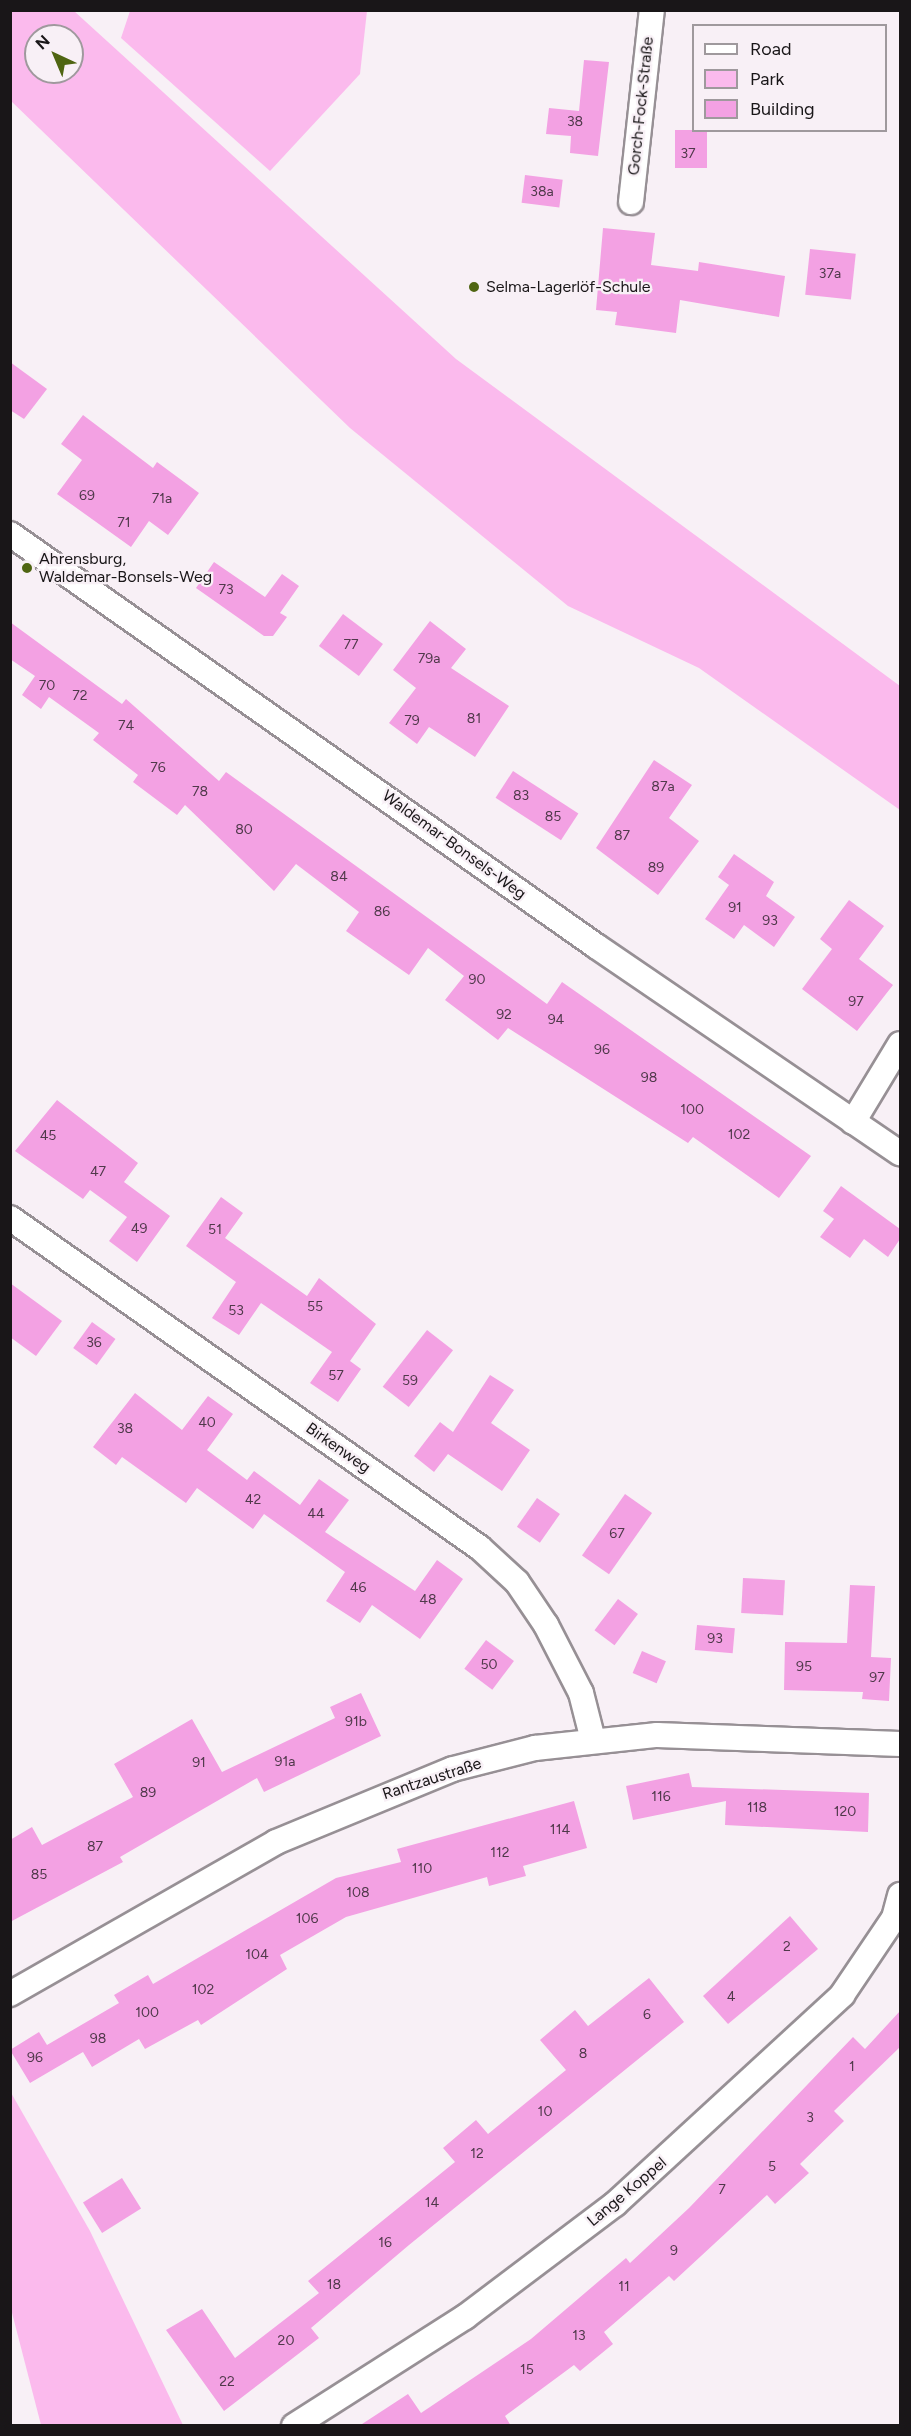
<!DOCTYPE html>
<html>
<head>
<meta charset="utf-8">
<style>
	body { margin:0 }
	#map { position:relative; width:911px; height:2436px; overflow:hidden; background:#f8f0f6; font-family:Figtree,sans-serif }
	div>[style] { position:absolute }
	.green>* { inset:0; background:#fbbaed }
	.building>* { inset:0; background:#f3a1e3; transform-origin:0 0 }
	.roads { filter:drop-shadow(2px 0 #979095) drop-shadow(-2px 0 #979095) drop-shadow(0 2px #979095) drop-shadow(0 -2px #979095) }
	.minor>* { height:24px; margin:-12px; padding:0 12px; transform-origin:12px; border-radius:12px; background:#fff }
	.dots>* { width:16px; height:16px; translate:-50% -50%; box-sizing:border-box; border:3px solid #f8f0f6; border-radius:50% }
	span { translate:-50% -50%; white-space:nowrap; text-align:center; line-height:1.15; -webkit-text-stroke:4.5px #f8f0f6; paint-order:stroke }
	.number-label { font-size:14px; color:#50394b }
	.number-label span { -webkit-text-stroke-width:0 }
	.street-label { font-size:16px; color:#191618 }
	.poi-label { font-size:16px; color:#191618 }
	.left { translate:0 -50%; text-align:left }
	.frame { position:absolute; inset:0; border:12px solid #191618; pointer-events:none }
	.legend { position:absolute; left:692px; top:24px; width:195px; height:108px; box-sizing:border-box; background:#f8f0f6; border:2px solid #9f999d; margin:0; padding:8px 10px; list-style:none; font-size:18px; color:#191618 }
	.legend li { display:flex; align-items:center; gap:12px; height:30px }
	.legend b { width:30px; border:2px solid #9f999d }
	.north { position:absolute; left:24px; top:24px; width:60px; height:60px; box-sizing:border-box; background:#f8f0f6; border:2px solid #9f999d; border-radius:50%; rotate:316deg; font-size:16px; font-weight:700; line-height:24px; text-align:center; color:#191618 }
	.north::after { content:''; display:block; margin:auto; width:21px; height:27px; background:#4f6512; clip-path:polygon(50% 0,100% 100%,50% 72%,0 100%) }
</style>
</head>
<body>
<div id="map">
	<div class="green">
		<i style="clip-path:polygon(evenodd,10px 11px,74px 11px,456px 359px,900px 686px,900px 810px,699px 668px,568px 606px,350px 428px,11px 101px,10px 11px,36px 36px,72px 36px,72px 72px,36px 72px,36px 36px)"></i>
		<i style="clip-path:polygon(130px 11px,367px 11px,360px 74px,270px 171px,121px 38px)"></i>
		<i style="clip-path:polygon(10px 2091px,90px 2231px,183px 2425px,41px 2425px,11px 2309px)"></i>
	</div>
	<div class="building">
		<i style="clip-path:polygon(584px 60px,609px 62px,598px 156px,570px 153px,571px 136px,546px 134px,549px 108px,579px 111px)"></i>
		<i style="left:675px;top:130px;width:32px;height:38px"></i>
		<i style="left:525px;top:175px;width:38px;height:28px;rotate:7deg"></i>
		<i style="clip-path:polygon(603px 228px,655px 233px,651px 265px,698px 271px,699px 262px,785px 276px,779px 317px,680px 300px,676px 333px,615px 325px,617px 312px,596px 310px)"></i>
		<i style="left:810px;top:249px;width:46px;height:46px;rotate:6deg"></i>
		<i style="clip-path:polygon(10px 362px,47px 389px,24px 419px,10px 410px)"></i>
		<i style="clip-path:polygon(83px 415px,153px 468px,157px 462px,199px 493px,168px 535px,149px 521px,131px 547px,57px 494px,82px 460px,61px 444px)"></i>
		<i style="clip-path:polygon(214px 562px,265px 597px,282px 574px,299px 586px,280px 613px,287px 617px,273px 636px,264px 636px,196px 588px)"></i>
		<i style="left:343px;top:614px;width:50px;height:40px;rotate:37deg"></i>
		<i style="clip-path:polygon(430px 621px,466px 649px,451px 668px,509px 706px,475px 757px,429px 727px,417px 744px,389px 723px,416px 688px,393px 670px)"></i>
		<i style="clip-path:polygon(10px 622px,122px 704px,126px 699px,219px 781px,226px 772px,547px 1004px,562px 982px,811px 1156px,779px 1198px,693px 1137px,688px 1143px,508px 1028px,498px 1040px,445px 1000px,464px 976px,428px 948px,409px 975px,346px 931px,359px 912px,296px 864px,274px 891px,185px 805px,177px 815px,133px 782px,138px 775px,93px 740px,99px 733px,49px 697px,41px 709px,22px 695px,35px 676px,10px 659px)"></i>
		<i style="clip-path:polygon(654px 760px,692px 785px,669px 818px,699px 841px,658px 895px,596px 848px)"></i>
		<i style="left:513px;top:771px;width:78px;height:32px;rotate:33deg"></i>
		<i style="clip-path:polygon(734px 854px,774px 882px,766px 896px,795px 917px,774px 947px,744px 925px,734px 939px,705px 919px,729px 885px,718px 877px)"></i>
		<i style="clip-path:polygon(849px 900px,884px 926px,859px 959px,893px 985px,857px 1031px,802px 989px,832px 949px,820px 939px)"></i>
		<i style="clip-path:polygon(57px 1100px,138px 1163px,124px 1182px,170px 1216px,137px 1262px,109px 1241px,127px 1217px,90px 1190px,83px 1199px,15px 1151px)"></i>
		<i style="clip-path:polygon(841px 1186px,900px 1229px,900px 1239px,888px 1257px,864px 1239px,850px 1258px,820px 1237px,834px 1219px,823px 1211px)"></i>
		<i style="clip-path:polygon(221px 1197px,243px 1213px,225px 1238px,307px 1296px,319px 1278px,376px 1324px,350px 1361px,361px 1369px,338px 1402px,310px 1383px,332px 1352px,261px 1303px,239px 1335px,212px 1318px,236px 1282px,186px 1246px)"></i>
		<i style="clip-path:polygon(10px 1283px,62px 1321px,36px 1356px,10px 1337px)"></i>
		<i style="left:92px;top:1322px;width:29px;height:32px;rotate:36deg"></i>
		<i style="left:427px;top:1330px;width:33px;height:72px;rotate:38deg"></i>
		<i style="clip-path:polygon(490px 1375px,514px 1390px,491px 1423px,530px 1450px,502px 1491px,448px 1454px,434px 1472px,414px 1456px,440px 1422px,453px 1432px)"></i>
		<i style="clip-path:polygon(135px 1393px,182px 1430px,208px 1396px,233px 1414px,207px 1450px,247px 1480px,254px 1471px,300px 1505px,319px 1479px,349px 1500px,325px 1532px,415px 1591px,437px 1560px,463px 1579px,420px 1639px,372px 1605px,360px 1623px,326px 1601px,345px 1572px,264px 1514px,253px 1529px,197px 1488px,186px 1503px,122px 1457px,116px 1465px,93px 1447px)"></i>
		<i style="left:625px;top:1494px;width:33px;height:75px;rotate:35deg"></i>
		<i style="left:537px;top:1498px;width:28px;height:35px;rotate:35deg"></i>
		<i style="left:743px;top:1578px;width:42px;height:35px;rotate:3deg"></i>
		<i style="clip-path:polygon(850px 1585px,875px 1586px,871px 1657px,891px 1658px,889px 1701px,862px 1699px,863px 1692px,784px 1690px,785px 1642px,847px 1643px)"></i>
		<i style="left:618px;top:1599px;width:25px;height:39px;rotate:37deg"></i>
		<i style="left:697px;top:1625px;width:38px;height:25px;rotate:5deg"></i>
		<i style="left:486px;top:1640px;width:35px;height:36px;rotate:37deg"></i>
		<i style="left:642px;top:1651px;width:26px;height:24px;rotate:23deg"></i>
		<i style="clip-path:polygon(361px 1693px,381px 1736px,264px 1792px,257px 1778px,120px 1857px,123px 1862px,10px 1922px,10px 1840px,32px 1827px,42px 1845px,133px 1797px,114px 1764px,192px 1719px,222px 1772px,335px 1718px,330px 1707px)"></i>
		<i style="clip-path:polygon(689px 1773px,692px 1787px,869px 1793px,868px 1832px,725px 1825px,726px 1801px,633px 1820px,626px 1786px)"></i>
		<i style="clip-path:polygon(574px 1801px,587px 1848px,523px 1866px,526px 1876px,489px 1886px,487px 1877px,346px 1917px,280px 1955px,287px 1969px,201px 2025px,198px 2020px,145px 2049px,139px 2039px,92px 2067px,83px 2052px,30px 2083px,10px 2050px,39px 2032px,47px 2045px,119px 2003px,114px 1995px,148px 1975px,153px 1984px,336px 1878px,401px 1862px,397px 1849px)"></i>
		<i style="clip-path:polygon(790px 1916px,818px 1949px,728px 2024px,703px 1996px)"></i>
		<i style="clip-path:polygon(649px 1978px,684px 2022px,409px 2245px,311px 2328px,319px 2338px,224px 2411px,166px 2330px,202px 2309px,235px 2358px,319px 2293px,308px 2281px,455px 2162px,443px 2148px,476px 2120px,488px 2134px,566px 2070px,540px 2040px,575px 2010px,588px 2026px)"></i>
		<i style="clip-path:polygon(900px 2011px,900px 2047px,834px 2111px,844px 2121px,800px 2164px,809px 2173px,775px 2204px,767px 2195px,674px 2281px,669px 2276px,604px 2332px,613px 2344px,580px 2371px,574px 2365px,505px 2416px,511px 2426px,359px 2426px,408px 2394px,421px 2413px,531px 2339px,626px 2258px,630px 2263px,689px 2208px,853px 2037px,865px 2049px)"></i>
		<i style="left:122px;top:2178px;width:36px;height:46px;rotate:58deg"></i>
	</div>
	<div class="roads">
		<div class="minor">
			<i style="left:631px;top:202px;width:193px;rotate:-83.8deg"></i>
			<i style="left:10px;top:534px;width:716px;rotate:35.11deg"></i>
			<i style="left:596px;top:946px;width:368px;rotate:34.3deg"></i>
			<i style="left:853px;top:1122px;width:91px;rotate:-58.9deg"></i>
			<i style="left:10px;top:1218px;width:574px;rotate:35.07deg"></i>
			<i style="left:480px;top:1548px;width:50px;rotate:42.6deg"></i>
			<i style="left:517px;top:1582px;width:52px;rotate:56deg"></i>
			<i style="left:546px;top:1625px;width:76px;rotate:62.8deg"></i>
			<i style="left:581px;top:1693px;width:49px;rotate:75.7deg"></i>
			<i style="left:10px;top:1994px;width:306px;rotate:-29.7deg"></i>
			<i style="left:276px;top:1842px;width:191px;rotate:-22.4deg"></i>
			<i style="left:453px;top:1769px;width:85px;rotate:-14.4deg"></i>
			<i style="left:535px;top:1748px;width:123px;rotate:-6.1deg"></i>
			<i style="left:657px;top:1735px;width:243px;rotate:2.1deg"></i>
			<i style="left:294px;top:2426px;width:203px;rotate:-32.5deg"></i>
			<i style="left:465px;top:2317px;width:188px;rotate:-37deg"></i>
			<i style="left:615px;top:2204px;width:309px;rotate:-42.6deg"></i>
			<i style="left:842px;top:1995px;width:93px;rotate:-56deg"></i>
			<i style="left:894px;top:1918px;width:24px;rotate:-75deg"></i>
		</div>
	</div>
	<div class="dots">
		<i style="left:474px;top:287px;background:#4f6512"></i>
		<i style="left:27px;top:568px;background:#4f6512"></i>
	</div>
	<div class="number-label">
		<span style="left:575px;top:122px">38</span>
		<span style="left:688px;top:154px">37</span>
		<span style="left:542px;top:192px">38a</span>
		<span style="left:830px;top:274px">37a</span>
		<span style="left:87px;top:496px">69</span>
		<span style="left:162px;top:499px">71a</span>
		<span style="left:124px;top:523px">71</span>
		<span style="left:226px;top:590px">73</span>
		<span style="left:351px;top:645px">77</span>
		<span style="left:429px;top:659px">79a</span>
		<span style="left:47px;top:686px">70</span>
		<span style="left:80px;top:696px">72</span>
		<span style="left:474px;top:719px">81</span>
		<span style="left:412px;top:721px">79</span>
		<span style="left:126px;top:726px">74</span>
		<span style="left:158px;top:768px">76</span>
		<span style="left:663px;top:787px">87a</span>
		<span style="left:200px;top:792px">78</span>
		<span style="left:521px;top:796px">83</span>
		<span style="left:553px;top:817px">85</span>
		<span style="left:244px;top:830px">80</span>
		<span style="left:622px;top:836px">87</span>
		<span style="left:656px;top:868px">89</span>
		<span style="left:339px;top:877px">84</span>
		<span style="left:735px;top:908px">91</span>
		<span style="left:382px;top:912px">86</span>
		<span style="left:770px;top:921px">93</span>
		<span style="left:477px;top:980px">90</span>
		<span style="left:856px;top:1002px">97</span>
		<span style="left:504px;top:1015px">92</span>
		<span style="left:556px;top:1020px">94</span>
		<span style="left:602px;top:1050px">96</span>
		<span style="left:649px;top:1078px">98</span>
		<span style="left:692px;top:1110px">100</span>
		<span style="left:739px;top:1135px">102</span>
		<span style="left:48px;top:1136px">45</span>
		<span style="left:98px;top:1172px">47</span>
		<span style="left:139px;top:1229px">49</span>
		<span style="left:215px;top:1230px">51</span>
		<span style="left:315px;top:1307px">55</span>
		<span style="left:236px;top:1311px">53</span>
		<span style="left:94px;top:1343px">36</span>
		<span style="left:336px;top:1376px">57</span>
		<span style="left:410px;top:1381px">59</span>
		<span style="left:207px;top:1423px">40</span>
		<span style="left:125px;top:1429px">38</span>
		<span style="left:253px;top:1500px">42</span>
		<span style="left:316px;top:1514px">44</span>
		<span style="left:617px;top:1534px">67</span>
		<span style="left:358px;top:1588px">46</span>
		<span style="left:428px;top:1600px">48</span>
		<span style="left:715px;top:1639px">93</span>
		<span style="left:489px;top:1665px">50</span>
		<span style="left:804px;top:1667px">95</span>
		<span style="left:877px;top:1678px">97</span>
		<span style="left:356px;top:1722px">91b</span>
		<span style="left:285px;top:1762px">91a</span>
		<span style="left:199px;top:1763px">91</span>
		<span style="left:148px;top:1793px">89</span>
		<span style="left:661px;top:1797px">116</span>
		<span style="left:757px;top:1808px">118</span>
		<span style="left:845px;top:1812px">120</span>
		<span style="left:560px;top:1830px">114</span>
		<span style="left:95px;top:1847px">87</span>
		<span style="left:500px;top:1853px">112</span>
		<span style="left:422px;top:1869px">110</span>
		<span style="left:39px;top:1875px">85</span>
		<span style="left:358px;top:1893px">108</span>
		<span style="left:307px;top:1919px">106</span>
		<span style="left:787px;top:1947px">2</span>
		<span style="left:257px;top:1955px">104</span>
		<span style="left:203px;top:1990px">102</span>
		<span style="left:731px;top:1997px">4</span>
		<span style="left:147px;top:2013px">100</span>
		<span style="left:647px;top:2015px">6</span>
		<span style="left:98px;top:2039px">98</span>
		<span style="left:583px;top:2054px">8</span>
		<span style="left:35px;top:2058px">96</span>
		<span style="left:852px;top:2067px">1</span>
		<span style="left:545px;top:2112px">10</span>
		<span style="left:810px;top:2118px">3</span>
		<span style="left:477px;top:2154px">12</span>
		<span style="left:772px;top:2167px">5</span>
		<span style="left:722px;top:2190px">7</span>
		<span style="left:432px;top:2203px">14</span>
		<span style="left:385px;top:2243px">16</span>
		<span style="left:674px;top:2251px">9</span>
		<span style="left:334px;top:2285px">18</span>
		<span style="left:624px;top:2287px">11</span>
		<span style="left:579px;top:2336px">13</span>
		<span style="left:286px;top:2341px">20</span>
		<span style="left:527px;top:2370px">15</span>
		<span style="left:227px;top:2382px">22</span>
	</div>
	<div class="street-label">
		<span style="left:641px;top:106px;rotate:-84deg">Gorch-Fock-Straße</span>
		<span style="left:454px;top:845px;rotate:36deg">Waldemar-Bonsels-Weg</span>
		<span style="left:338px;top:1448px;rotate:35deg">Birkenweg</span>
		<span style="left:432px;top:1779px;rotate:-18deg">Rantzaustraße</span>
		<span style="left:627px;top:2192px;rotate:-40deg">Lange Koppel</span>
	</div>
	<div class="poi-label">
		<span class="left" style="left:486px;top:287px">Selma-Lagerlöf-Schule</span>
		<span class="left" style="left:39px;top:568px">Ahrensburg,<br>Waldemar-Bonsels-Weg</span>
	</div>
	<div class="frame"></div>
	<ul class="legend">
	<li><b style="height:8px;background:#fff"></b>Road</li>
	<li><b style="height:16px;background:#fbbaed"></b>Park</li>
	<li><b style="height:16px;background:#f3a1e3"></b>Building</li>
	</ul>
	<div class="north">N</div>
</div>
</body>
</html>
